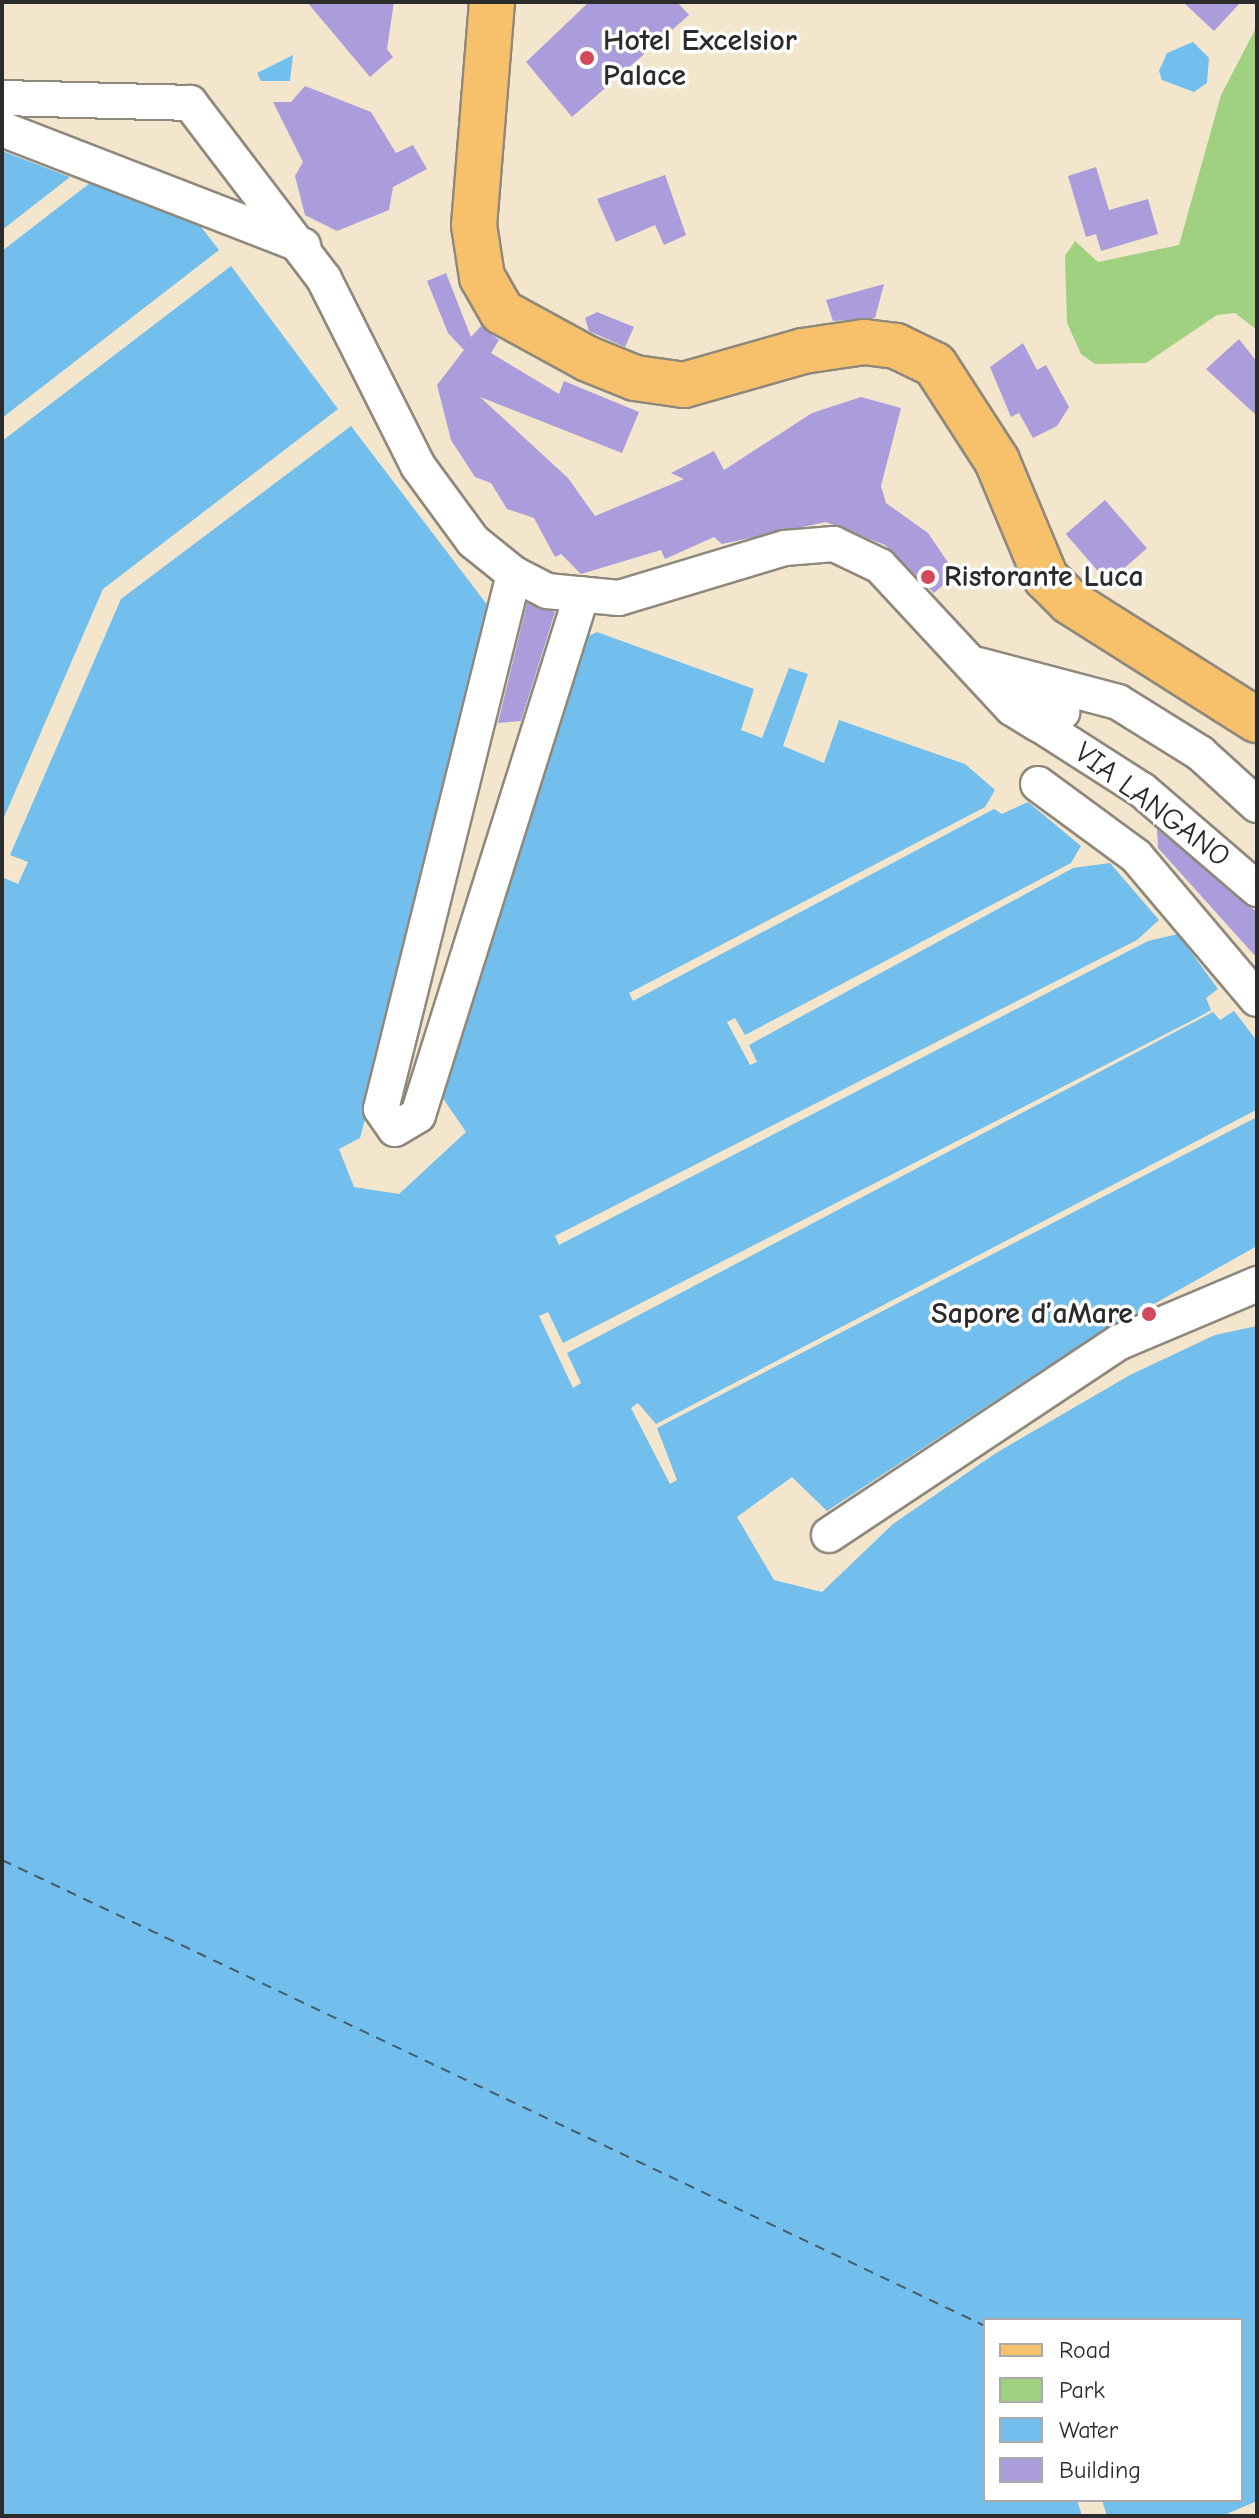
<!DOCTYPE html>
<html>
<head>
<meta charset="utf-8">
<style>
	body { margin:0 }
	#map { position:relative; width:1259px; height:2518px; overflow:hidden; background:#f3e6cd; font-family:"Comic Neue",sans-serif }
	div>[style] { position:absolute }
	.green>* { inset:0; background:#a0d180 }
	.water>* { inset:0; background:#72beec }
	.ferry>* { height:2px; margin-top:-1px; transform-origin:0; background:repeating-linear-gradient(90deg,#445e6f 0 10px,transparent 0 18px) }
	.building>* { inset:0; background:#ab9ddb; transform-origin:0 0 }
	.roads { filter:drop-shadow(2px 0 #8f887c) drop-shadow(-2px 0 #8f887c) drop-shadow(0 2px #8f887c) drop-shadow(0 -2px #8f887c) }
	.minor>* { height:34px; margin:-17px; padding:0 17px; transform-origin:17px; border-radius:17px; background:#fff }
	.major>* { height:44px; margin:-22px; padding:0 22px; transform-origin:22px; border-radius:22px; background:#f7c06b }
	.dots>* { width:22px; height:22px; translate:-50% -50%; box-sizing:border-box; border:4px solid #fff; border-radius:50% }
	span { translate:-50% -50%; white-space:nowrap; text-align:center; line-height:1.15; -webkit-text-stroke:7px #fff; paint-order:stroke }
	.poi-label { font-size:30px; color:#2b2b2b; font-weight:700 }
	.left { translate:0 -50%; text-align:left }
	.right { translate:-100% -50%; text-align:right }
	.street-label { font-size:30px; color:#2b2b2b }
	.frame { position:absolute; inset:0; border:4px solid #2b2b2b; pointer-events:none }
	.legend { position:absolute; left:983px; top:2318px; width:260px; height:184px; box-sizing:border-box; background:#fff; border:2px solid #aaa; margin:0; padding:10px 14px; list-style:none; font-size:24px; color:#2b2b2b }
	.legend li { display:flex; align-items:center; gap:16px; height:40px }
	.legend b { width:40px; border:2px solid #aaa }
</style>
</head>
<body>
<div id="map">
	<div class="green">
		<i style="clip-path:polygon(1257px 26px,1257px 330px,1235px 313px,1217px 315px,1146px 363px,1095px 364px,1081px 354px,1067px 323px,1065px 256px,1075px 241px,1098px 262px,1179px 245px,1221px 95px)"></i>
	</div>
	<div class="water">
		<i style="clip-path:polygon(1193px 42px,1209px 58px,1207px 83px,1194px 92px,1162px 80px,1159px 71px,1167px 53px)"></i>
		<i style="clip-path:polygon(293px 55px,290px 81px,261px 81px,257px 73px)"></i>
		<i style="clip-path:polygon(2px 151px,70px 177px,2px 230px)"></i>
		<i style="clip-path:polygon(90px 183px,197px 222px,219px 250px,2px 418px,2px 251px)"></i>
		<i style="clip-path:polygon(231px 266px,338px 409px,103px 589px,2px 822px,2px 441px)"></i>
		<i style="clip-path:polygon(351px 426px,498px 619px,360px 1138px,339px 1149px,354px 1187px,399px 1194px,466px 1132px,440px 1094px,586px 637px,597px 632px,754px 689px,741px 730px,762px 738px,789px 668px,808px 674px,783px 746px,824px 763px,839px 720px,965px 764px,995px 790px,985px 807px,629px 993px,633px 1001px,994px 809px,1002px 814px,1028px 802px,1081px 846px,1071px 863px,745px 1035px,735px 1018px,727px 1022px,750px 1065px,757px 1062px,749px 1045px,1073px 868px,1110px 863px,1159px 920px,1137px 940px,555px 1236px,559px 1245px,1148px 941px,1178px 934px,1218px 989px,1206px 998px,1211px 1010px,1197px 1018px,563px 1343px,548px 1312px,539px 1316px,573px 1388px,581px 1383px,567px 1353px,1213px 1012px,1220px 1020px,1234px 1011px,1257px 1041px,1256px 1110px,656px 1424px,638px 1403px,631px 1408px,670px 1484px,677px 1480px,657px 1428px,1257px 1117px,1257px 1246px,1074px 1349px,827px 1511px,792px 1477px,737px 1517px,774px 1580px,822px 1592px,893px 1524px,996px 1453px,1130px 1375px,1215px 1335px,1257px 1326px,1257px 2501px,1222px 2516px,1107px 2516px,1102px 2500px,1241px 2500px,1241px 2320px,985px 2320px,985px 2500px,1077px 2500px,1082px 2516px,2px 2516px,2px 877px,18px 884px,28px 862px,10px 855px,121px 599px)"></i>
	</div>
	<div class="ferry">
		<i style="left:2px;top:1860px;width:1088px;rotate:25.36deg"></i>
	</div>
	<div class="building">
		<i style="clip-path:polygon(307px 2px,394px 2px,387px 49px,393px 57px,370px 77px)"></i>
		<i style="clip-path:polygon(589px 2px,677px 2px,689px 15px,572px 117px,526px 62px)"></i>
		<i style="clip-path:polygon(1183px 2px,1241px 2px,1214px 31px)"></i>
		<i style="clip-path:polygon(305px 86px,371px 112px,396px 153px,413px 145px,427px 169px,393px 187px,389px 210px,337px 231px,305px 215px,295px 176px,303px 162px,273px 102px,291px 102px)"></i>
		<i style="clip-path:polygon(1096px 167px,1109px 210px,1148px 199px,1158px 234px,1101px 251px,1096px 234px,1086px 237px,1068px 176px)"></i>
		<i style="clip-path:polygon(665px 175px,686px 235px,664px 245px,655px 225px,616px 242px,597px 199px)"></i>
		<i style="clip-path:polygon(446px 273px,471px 337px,481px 326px,499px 340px,491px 353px,559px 394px,564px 381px,639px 412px,622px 453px,480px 397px,568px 478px,595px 516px,684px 479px,671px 473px,714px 451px,724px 470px,812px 413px,861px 397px,901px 408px,881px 486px,886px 503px,928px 533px,956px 574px,934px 593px,885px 545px,826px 522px,722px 544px,714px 537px,665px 559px,661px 550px,581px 574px,561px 554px,555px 557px,534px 518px,507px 509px,491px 483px,475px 477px,451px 440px,437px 385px,464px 350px,448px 333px,427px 281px)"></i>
		<i style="clip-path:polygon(884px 284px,875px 318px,833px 321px,826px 300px)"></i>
		<i style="clip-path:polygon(597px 312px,634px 327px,625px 347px,589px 331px,585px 318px)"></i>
		<i style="clip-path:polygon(1239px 339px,1257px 362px,1257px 416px,1206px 369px)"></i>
		<i style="clip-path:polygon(1023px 343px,1037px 370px,1046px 365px,1069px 407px,1057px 426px,1033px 438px,1019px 413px,1011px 417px,990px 367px)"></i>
		<i style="left:1105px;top:500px;width:64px;height:52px;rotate:49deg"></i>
		<i style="clip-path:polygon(527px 603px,555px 612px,521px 721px,498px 723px)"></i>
		<i style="clip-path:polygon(1157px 829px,1257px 912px,1257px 958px,1158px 848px)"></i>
	</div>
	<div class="roads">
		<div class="minor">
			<i style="left:2px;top:98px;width:188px;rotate:1.5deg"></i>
			<i style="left:190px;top:103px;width:221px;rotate:52.7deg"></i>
			<i style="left:324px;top:279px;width:209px;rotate:63.3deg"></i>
			<i style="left:418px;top:466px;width:93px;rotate:53.7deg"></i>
			<i style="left:473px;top:541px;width:53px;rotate:38.8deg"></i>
			<i style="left:514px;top:574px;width:37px;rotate:27deg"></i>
			<i style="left:547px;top:591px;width:72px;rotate:5.6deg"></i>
			<i style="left:619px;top:598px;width:173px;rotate:-16.8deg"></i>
			<i style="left:785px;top:548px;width:49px;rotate:-4.7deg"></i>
			<i style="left:834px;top:544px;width:51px;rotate:25.6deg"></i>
			<i style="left:880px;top:566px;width:194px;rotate:47.1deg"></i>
			<i style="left:1012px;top:708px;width:31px;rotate:32deg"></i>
			<i style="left:2px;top:129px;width:323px;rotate:21.2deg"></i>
			<i style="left:514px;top:574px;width:551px;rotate:103.96deg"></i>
			<i style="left:381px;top:1109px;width:24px;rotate:55deg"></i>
			<i style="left:395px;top:1129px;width:27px;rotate:-31deg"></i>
			<i style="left:418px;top:1115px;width:546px;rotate:-72.53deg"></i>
			<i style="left:978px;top:665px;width:145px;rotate:14.8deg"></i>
			<i style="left:1118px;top:702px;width:97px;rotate:31.9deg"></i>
			<i style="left:1200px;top:753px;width:77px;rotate:42.4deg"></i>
			<i style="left:1043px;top:726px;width:24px;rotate:-36deg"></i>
			<i style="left:1062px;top:712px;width:23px;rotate:-133deg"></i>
			<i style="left:1046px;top:695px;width:14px;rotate:155deg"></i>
			<i style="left:1033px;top:701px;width:20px;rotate:87deg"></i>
			<i style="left:1034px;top:721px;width:128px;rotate:32.6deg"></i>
			<i style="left:1142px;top:790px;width:152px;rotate:40.7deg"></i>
			<i style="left:1038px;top:784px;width:122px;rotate:36.3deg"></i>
			<i style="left:1136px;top:856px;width:187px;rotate:49.8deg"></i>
			<i style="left:829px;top:1535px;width:349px;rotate:-33.6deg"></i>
			<i style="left:1120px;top:1342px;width:149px;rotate:-22.9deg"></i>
		</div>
		<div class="major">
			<i style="left:492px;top:2px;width:224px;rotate:94.6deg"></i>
			<i style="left:474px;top:225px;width:53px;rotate:81.3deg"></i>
			<i style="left:482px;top:277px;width:40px;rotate:60.3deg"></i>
			<i style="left:502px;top:312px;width:98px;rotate:28.7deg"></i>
			<i style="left:588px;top:359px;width:51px;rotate:22deg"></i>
			<i style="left:635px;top:378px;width:49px;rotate:8.1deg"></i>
			<i style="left:684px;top:385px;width:124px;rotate:-15.9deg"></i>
			<i style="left:803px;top:351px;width:62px;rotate:-8.4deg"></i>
			<i style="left:864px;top:342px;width:32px;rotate:7deg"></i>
			<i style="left:896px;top:346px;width:43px;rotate:26deg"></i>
			<i style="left:935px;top:365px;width:114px;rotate:57.1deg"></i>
			<i style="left:997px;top:461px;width:127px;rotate:67.3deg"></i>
			<i style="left:1046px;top:578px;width:34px;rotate:45deg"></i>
			<i style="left:1070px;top:602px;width:221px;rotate:32.3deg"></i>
		</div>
	</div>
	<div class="dots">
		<i style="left:587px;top:58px;background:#d1495b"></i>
		<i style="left:928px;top:577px;background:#d1495b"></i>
		<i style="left:1149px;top:1314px;background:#d1495b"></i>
	</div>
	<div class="poi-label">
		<span class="left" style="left:603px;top:58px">Hotel Excelsior<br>Palace</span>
		<span class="left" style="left:944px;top:577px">Ristorante Luca</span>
		<span class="right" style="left:1133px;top:1314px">Sapore d’aMare</span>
	</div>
	<div class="street-label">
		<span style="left:1152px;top:805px;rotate:37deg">VIA LANGANO</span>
	</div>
	<div class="frame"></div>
	<ul class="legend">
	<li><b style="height:10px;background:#f7c06b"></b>Road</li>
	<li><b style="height:22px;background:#a0d180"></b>Park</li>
	<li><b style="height:22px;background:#72beec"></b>Water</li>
	<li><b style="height:22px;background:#ab9ddb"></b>Building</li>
	</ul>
</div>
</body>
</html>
